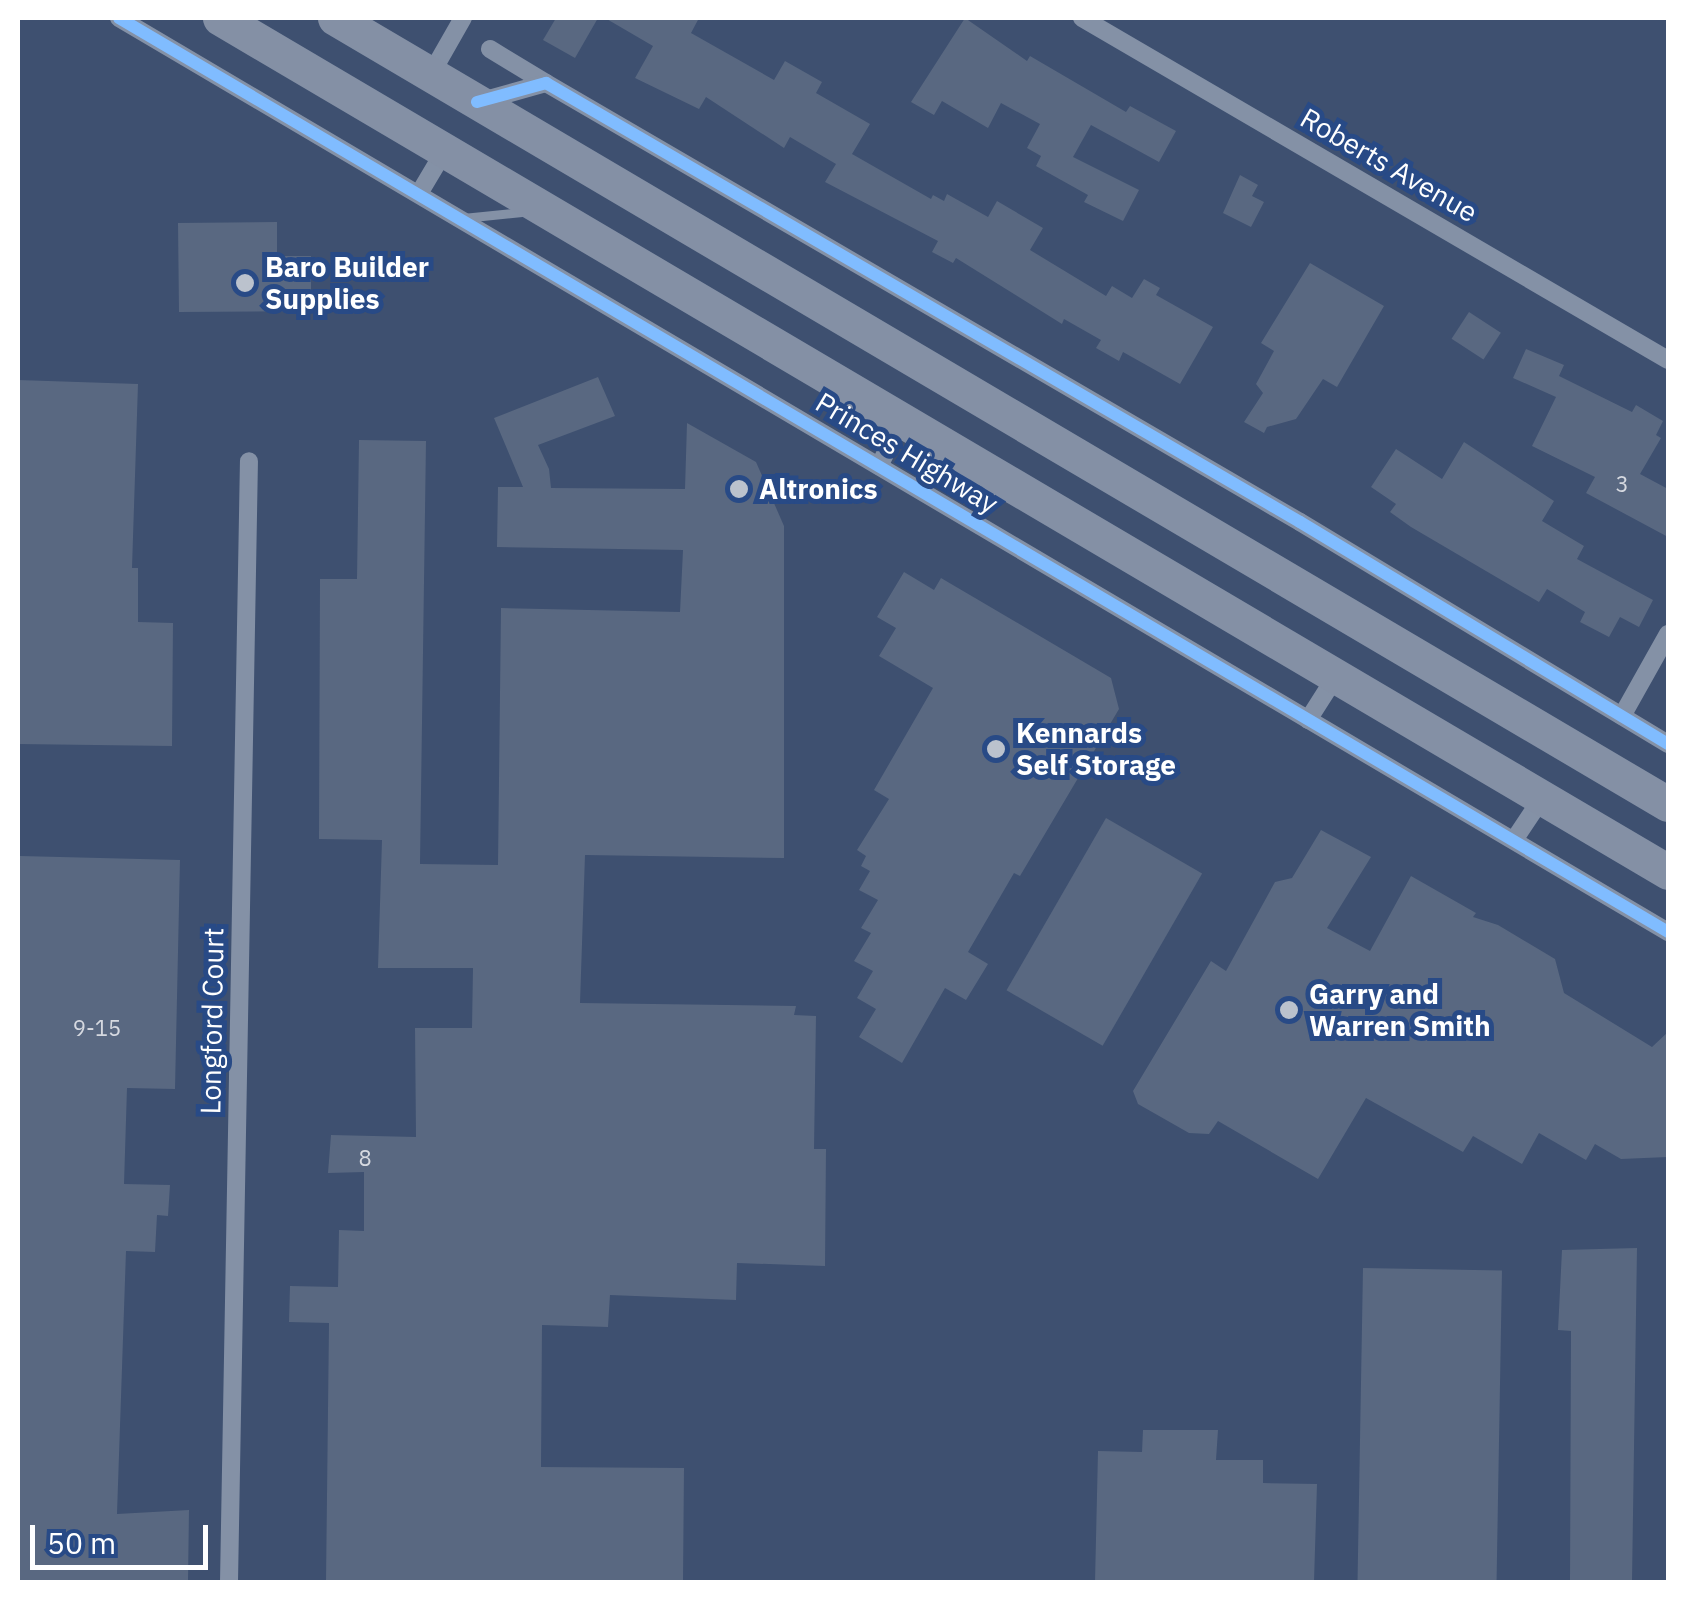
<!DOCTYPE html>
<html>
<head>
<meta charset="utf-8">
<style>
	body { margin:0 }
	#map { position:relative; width:1686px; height:1600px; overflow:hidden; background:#3e5070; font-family:"IBM Plex Sans",sans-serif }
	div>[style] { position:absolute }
	.building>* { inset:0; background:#596881; transform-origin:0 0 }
	.lane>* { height:9px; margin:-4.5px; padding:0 4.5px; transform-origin:4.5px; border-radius:4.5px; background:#8491a6 }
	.street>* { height:18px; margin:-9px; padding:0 9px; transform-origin:9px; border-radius:9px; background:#8491a6 }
	.highway>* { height:35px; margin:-17.5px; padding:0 17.5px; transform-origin:17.5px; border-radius:17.5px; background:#8490a5 }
	.cycleway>* { height:12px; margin:-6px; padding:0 6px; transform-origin:6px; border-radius:6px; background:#80bcff }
	.dots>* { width:28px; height:28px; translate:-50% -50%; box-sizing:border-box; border:5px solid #284a86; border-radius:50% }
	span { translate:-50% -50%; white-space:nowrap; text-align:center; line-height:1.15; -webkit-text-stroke:10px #284a86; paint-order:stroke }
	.number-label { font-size:22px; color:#d6d9e0 }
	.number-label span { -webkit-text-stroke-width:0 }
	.street-label { font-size:28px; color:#fff }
	.poi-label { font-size:28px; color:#fff; font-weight:700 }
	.left { translate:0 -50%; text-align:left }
	.frame { position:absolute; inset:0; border:20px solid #fff; pointer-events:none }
	.scale { position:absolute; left:30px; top:1525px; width:178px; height:45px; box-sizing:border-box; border:5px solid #fff; border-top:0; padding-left:12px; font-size:30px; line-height:35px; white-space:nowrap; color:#fff; -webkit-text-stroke:8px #284a86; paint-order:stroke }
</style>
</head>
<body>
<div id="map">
	<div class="building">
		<i style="clip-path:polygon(556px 18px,598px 18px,575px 58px,543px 40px)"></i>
		<i style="clip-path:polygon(605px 18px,699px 18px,691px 33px,774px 80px,785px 61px,822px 82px,816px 93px,870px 124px,852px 154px,931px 199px,933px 195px,944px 201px,947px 194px,988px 217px,997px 201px,1043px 228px,1030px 250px,1106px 296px,1112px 286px,1132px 298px,1144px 279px,1160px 288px,1156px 295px,1213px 327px,1180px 384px,1123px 352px,1119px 361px,1096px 348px,1101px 340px,1064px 319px,1062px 324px,956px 258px,953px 263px,932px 252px,938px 241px,825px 182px,836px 164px,790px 137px,784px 148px,706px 97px,699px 109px,635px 78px,653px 46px)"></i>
		<i style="clip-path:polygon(965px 18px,1027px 61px,1030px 56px,1126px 112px,1130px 106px,1176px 131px,1159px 162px,1091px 125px,1073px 157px,1139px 190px,1123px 221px,1084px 202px,1088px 195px,1036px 166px,1041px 156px,1027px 148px,1040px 124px,1001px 103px,988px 128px,942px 101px,934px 115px,911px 102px)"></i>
		<i style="clip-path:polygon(1240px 175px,1258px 185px,1252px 196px,1264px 202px,1251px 227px,1223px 213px)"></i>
		<i style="clip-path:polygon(277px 222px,277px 256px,311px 256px,311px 311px,179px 312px,178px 223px)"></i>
		<i style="clip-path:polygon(1310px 263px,1384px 306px,1337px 387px,1323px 379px,1296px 419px,1267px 427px,1264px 433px,1244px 422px,1263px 393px,1256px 384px,1274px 351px,1261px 343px)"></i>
		<i style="left:1469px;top:312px;width:38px;height:32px;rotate:33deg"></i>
		<i style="clip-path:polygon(1526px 349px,1564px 365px,1559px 376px,1632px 412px,1636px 405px,1663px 421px,1656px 435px,1661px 438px,1640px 474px,1668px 489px,1668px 537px,1586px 493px,1595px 477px,1532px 446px,1556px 397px,1513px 378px)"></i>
		<i style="clip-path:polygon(598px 377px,615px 416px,538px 445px,549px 469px,551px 488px,685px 489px,687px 423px,756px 462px,784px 526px,784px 858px,585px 855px,580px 1003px,796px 1006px,794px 1015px,816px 1016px,814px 1149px,826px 1149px,825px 1266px,737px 1263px,736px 1300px,610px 1295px,608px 1327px,542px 1325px,541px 1467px,684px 1468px,683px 1582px,326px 1582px,329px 1323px,289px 1322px,290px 1286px,338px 1287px,339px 1230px,364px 1231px,364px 1172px,328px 1173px,331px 1135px,416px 1137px,415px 1028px,472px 1028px,473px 968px,378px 968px,382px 840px,319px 839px,320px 579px,357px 579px,359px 440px,426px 441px,420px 864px,498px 865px,501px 608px,680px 612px,683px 550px,497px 547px,498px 487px,523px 487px,494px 418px)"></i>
		<i style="clip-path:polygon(18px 380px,138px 384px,132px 568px,138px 568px,138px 622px,173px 623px,172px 746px,18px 744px)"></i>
		<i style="clip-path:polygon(1464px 442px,1554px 501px,1542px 521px,1584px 546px,1577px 559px,1653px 600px,1639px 627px,1620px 617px,1609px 637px,1580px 622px,1585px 612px,1547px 589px,1539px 602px,1411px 527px,1390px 512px,1396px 504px,1371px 487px,1396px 449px,1442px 479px)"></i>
		<i style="clip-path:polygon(904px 572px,934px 590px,941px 578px,1111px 678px,1119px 709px,1020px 876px,1014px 873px,968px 952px,988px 964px,966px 1000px,945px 988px,902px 1063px,859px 1037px,876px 1009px,857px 998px,873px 971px,854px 961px,871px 933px,861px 928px,878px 900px,859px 890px,870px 871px,861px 866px,866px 856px,857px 850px,889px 799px,874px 790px,933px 688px,879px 656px,896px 628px,877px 617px)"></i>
		<i style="left:1106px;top:818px;width:111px;height:199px;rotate:30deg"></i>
		<i style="clip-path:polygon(1321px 830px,1371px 857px,1327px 928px,1370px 951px,1411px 876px,1476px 913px,1473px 917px,1498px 925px,1555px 959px,1564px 993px,1652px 1047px,1668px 1032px,1668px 1157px,1621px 1159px,1595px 1144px,1586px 1160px,1539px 1133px,1522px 1164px,1473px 1136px,1463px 1152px,1366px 1098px,1318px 1179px,1218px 1121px,1209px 1134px,1189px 1133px,1138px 1104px,1133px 1091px,1211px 961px,1226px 971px,1275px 882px,1292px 878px)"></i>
		<i style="clip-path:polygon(20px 856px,180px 860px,175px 1089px,127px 1088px,124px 1184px,170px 1185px,168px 1216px,157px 1215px,155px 1252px,126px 1251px,117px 1514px,189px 1510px,188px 1582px,18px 1582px)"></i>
		<i style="clip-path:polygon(1637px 1248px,1632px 1582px,1570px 1582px,1571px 1331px,1558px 1330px,1562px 1250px)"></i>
		<i style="left:1363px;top:1268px;width:139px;height:314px;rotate:1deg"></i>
		<i style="clip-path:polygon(1143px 1430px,1218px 1430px,1216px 1460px,1263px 1460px,1263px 1483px,1317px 1484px,1314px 1582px,1095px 1582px,1098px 1451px,1142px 1452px)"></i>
	</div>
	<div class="lane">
		<i style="left:463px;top:218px;width:59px;rotate:-5.8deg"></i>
	</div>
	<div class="street">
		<i style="left:119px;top:18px;width:1799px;rotate:30.54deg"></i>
		<i style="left:1082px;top:18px;width:678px;rotate:30.27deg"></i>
		<i style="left:490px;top:49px;width:66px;rotate:31.3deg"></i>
		<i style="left:431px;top:74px;width:64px;rotate:-60.3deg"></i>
		<i style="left:482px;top:101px;width:66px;rotate:-15.7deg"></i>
		<i style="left:546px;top:83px;width:872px;rotate:30.21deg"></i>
		<i style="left:1300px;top:522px;width:430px;rotate:31.1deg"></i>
		<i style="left:420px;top:192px;width:49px;rotate:-59.2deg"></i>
		<i style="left:879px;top:466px;width:53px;rotate:-62.9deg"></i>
		<i style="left:1622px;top:716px;width:94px;rotate:-60.7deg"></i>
		<i style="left:1308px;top:720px;width:52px;rotate:-57.5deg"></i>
		<i style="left:1514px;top:840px;width:50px;rotate:-56.3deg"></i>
		<i style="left:229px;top:1582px;width:1121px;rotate:-88.98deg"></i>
	</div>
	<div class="highway">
		<i style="left:220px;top:18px;width:1681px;rotate:30.53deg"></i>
		<i style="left:335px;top:18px;width:1547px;rotate:30.53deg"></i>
	</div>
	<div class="cycleway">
		<i style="left:119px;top:18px;width:1799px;rotate:30.54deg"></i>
		<i style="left:477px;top:102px;width:72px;rotate:-15.4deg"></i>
		<i style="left:546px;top:83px;width:872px;rotate:30.21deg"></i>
		<i style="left:1300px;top:522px;width:430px;rotate:31.1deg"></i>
	</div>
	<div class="dots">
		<i style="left:245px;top:283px;background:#bbc2cd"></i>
		<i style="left:739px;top:489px;background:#bbc2cd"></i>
		<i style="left:996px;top:749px;background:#bbc2cd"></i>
		<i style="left:1289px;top:1010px;background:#bbc2cd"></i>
	</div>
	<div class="number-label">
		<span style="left:1622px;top:484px">3</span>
		<span style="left:97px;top:1028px">9-15</span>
		<span style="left:365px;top:1158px">8</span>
	</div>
	<div class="street-label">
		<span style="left:1389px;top:165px;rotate:30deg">Roberts Avenue</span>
		<span style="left:907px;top:453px;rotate:31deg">Princes Highway</span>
		<span style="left:212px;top:1021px;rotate:-89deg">Longford Court</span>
	</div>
	<div class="poi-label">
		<span class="left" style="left:265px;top:283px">Baro Builder<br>Supplies</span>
		<span class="left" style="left:759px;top:489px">Altronics</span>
		<span class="left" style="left:1016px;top:749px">Kennards<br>Self Storage</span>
		<span class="left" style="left:1309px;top:1010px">Garry and<br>Warren Smith</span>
	</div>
	<div class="frame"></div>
	<div class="scale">50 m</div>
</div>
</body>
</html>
